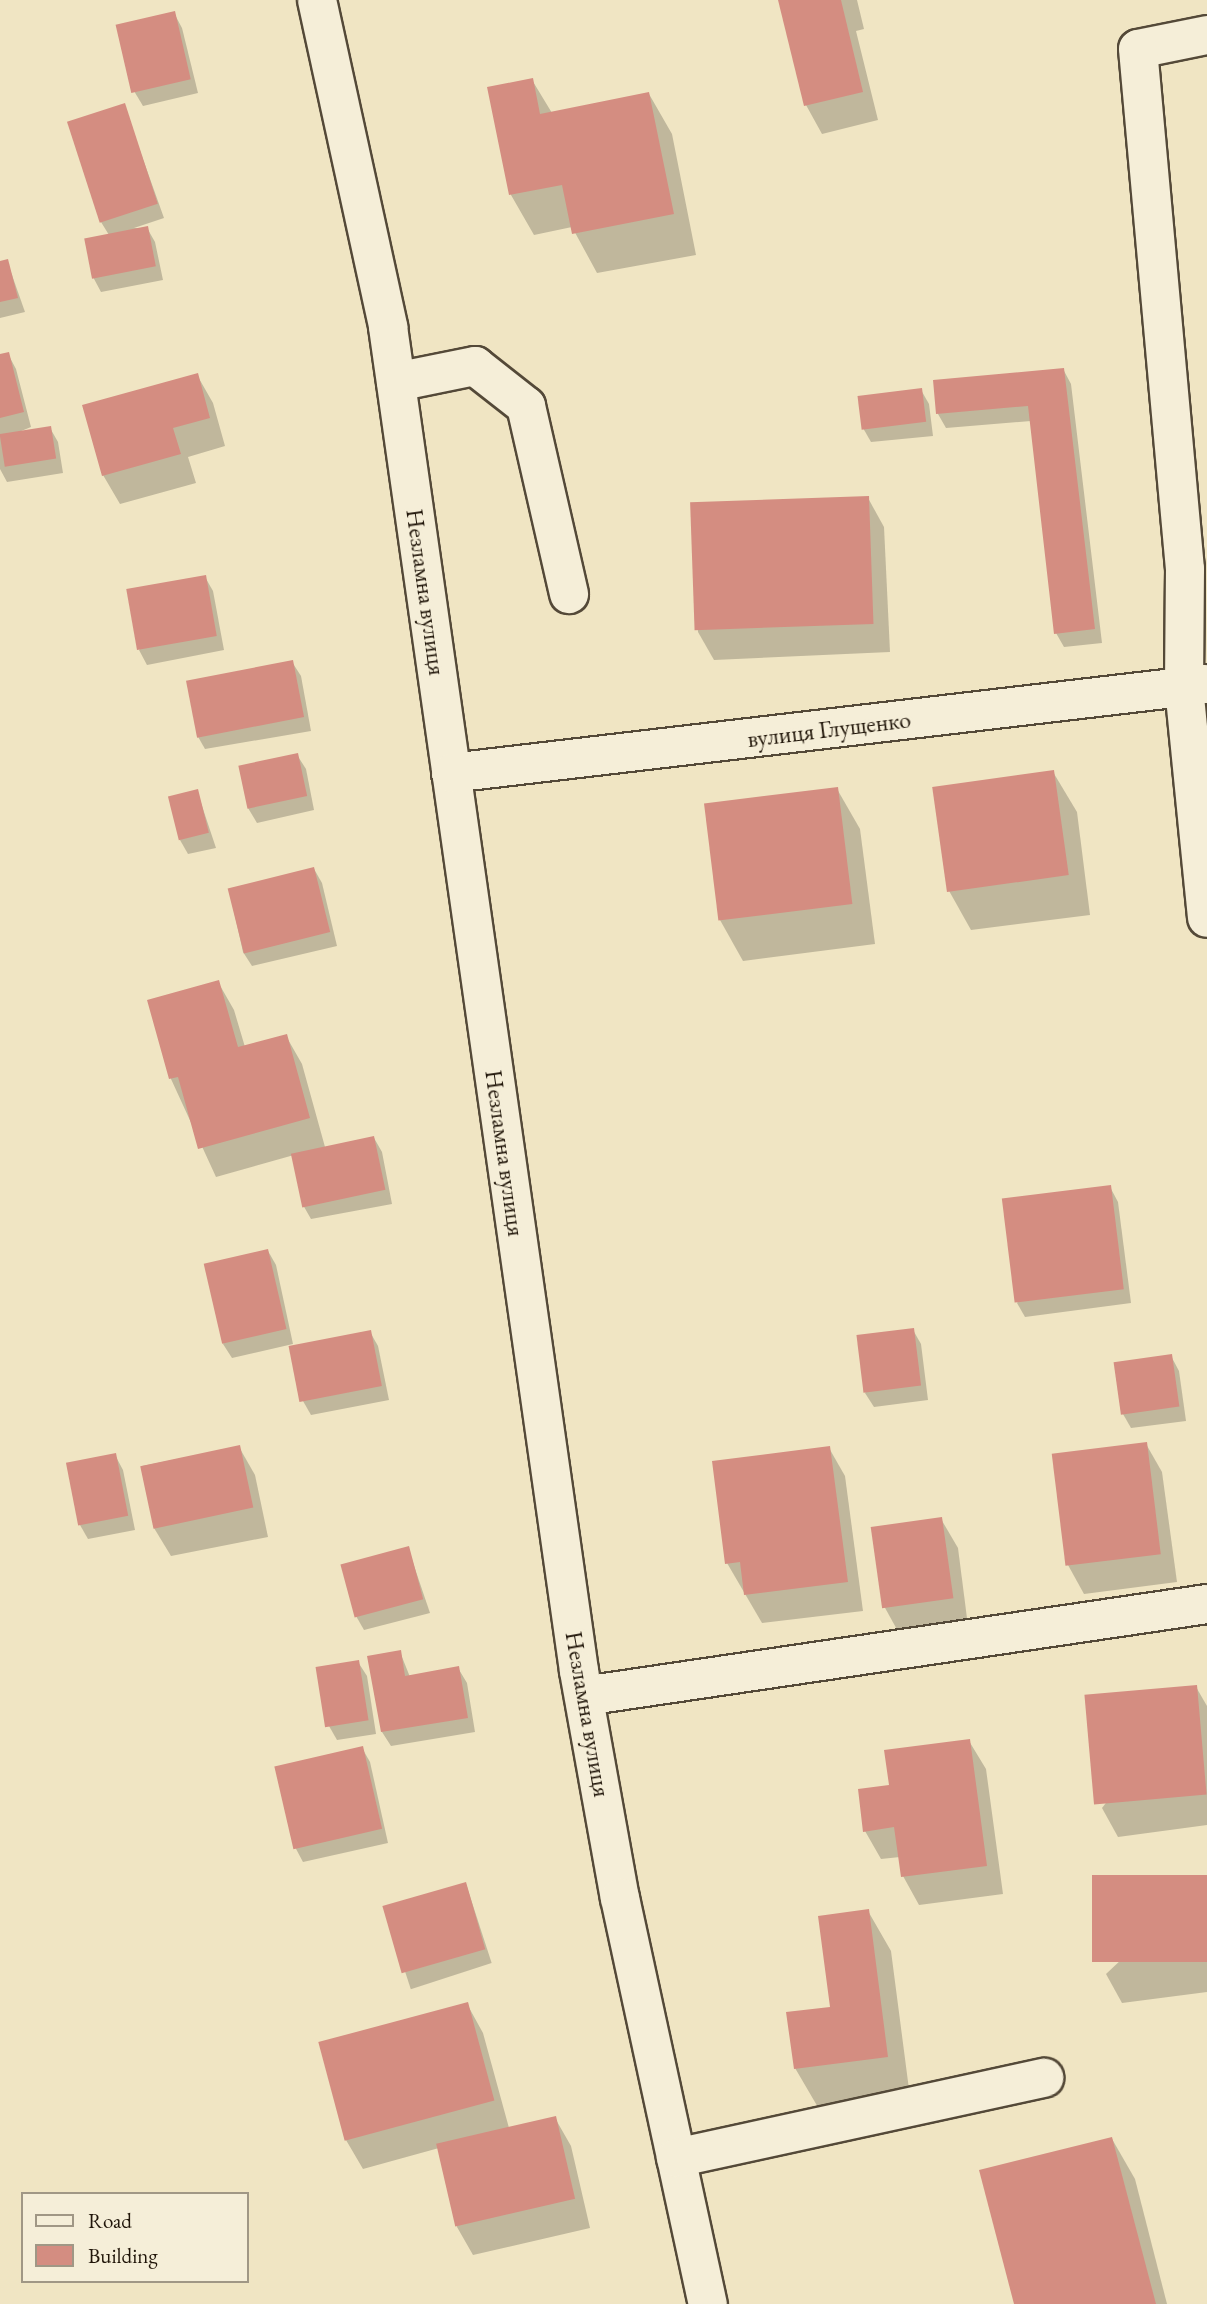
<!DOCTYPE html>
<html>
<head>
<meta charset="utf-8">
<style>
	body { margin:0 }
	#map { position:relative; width:1207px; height:2304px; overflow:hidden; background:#f0e5c3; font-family:"EB Garamond",serif }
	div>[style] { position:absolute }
	.shadow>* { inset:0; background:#0003; transform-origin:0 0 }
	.building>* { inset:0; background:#d48d81; transform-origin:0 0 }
	.roads { filter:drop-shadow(2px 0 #544938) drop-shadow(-2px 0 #544938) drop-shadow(0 2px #544938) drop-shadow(0 -2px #544938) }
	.minor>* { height:38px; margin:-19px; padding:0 19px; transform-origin:19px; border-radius:19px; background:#f5eed8 }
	span { translate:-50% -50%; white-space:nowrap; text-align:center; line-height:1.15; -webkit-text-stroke:5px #f5eed8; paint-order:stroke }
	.street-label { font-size:24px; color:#201509 }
	.legend { position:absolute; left:21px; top:2192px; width:228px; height:91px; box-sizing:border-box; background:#f5eed8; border:2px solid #a09785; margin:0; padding:9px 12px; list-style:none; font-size:21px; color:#201509 }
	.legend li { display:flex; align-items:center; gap:14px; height:35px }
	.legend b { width:35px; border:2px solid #a09785 }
</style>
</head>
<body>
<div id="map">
	<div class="shadow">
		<i style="clip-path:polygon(782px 0,857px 0,864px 29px,856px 31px,878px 120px,822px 134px,806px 105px)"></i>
		<i style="clip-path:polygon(174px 13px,182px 28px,198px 93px,143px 106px,134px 91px)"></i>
		<i style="clip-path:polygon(532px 80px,552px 113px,649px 94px,672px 134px,696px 255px,597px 273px,572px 227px,534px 235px,511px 195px,489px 88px)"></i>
		<i style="clip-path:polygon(124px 106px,164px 218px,134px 228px,147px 228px,155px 242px,163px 280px,101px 292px,93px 277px,109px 235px,101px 222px)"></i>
		<i style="clip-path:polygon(7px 261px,25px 312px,0 318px,0 263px)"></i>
		<i style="clip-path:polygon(8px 354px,16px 369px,31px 427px,14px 434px,50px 428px,58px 442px,63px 473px,7px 482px,0 469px,0 356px)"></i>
		<i style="clip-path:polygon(1063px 369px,1071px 384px,1102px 643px,1064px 647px,1056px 633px,1031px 421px,946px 428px,938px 414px,935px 381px)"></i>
		<i style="clip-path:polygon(197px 375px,213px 403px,225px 446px,188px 457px,196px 483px,120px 504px,103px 475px)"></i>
		<i style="clip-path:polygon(921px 390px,929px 404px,933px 436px,871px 442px,863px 428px)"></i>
		<i style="clip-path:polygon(868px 498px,884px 527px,890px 652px,714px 660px,698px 632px,692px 506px)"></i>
		<i style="clip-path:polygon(205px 577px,213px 591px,224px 650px,147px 665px,139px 650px)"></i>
		<i style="clip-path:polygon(292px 662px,301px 676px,311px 731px,205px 749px,197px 735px)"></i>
		<i style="clip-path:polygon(297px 755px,306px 769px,314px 810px,257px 823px,248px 808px)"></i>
		<i style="clip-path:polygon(1053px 772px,1077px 812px,1090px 915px,971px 930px,948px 889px)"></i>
		<i style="clip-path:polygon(837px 789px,860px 829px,875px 944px,743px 961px,720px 920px)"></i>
		<i style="clip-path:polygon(197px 791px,216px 848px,188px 854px,180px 840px)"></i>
		<i style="clip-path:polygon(314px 869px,322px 883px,337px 946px,252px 966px,243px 952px,229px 889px)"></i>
		<i style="clip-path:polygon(218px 982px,234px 1010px,245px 1047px,286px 1036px,302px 1064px,325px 1147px,374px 1138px,382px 1152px,392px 1204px,311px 1219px,303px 1205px,294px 1155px,216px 1177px,171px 1079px,149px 1001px)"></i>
		<i style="clip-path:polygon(1110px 1187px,1118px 1202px,1131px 1303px,1025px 1317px,1017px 1303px)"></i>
		<i style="clip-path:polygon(268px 1251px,276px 1265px,293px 1344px,232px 1358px,223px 1344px)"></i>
		<i style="clip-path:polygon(913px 1330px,921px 1344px,928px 1400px,874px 1407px,865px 1393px)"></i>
		<i style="clip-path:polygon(370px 1332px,378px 1346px,389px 1400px,311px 1415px,303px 1401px)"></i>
		<i style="clip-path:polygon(1171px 1356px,1179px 1371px,1186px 1421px,1131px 1428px,1123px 1414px)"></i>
		<i style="clip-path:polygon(1146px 1444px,1162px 1472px,1177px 1582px,1084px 1594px,1068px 1565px)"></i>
		<i style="clip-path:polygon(239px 1447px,255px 1475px,268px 1537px,171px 1556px,154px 1528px,142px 1466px)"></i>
		<i style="clip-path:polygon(829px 1448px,845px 1476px,863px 1611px,762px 1623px,727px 1563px)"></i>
		<i style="clip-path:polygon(115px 1455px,123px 1470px,135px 1530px,88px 1539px,80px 1525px,68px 1464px)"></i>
		<i style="clip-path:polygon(941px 1519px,958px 1548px,968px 1626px,900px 1635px,884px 1606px)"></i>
		<i style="clip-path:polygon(408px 1548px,430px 1613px,364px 1630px,356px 1616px)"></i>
		<i style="clip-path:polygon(400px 1652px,410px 1677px,458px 1668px,467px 1683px,475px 1732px,391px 1746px,382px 1732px)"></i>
		<i style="clip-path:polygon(358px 1662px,367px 1676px,376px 1734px,337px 1740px,329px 1726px)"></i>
		<i style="clip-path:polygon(1196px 1687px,1207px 1706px,1207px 1825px,1118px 1837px,1102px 1808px)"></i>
		<i style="clip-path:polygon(969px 1741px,986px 1769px,1003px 1894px,919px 1905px,903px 1876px,900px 1857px,881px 1859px,865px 1831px,891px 1787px)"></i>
		<i style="clip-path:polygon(362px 1748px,370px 1762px,388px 1843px,303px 1862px,295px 1847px)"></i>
		<i style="clip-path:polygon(1207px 1879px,1207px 1992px,1122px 2003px,1106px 1974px)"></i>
		<i style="left:466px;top:1884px;width:83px;height:85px;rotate:72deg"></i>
		<i style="clip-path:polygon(868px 1911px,891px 1951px,910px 2097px,819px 2109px,795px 2068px,832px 2008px)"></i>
		<i style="clip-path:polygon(467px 2004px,483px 2033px,509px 2128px,555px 2118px,571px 2146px,590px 2228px,473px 2255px,457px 2227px,439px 2148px,363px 2169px,346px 2140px)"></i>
		<i style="clip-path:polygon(1112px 2139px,1135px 2179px,1167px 2304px,1016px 2304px)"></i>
	</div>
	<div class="building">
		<i style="clip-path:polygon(778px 0,841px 0,863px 92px,804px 106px)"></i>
		<i style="left:175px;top:11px;width:70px;height:61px;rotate:77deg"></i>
		<i style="clip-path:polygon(533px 78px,540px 114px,649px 92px,674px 214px,572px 234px,562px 185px,509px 195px,487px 87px)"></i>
		<i style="left:125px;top:103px;width:106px;height:61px;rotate:72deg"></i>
		<i style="left:148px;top:226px;width:41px;height:65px;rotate:79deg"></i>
		<i style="clip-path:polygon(8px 259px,18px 298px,0 302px,0 261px)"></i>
		<i style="clip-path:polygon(9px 352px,24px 412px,0 418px,0 354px)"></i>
		<i style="clip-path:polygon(1064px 368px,1095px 629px,1054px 634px,1028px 406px,936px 414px,933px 380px)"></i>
		<i style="clip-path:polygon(198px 373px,210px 418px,173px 428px,181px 454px,102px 476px,82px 405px)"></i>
		<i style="left:922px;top:388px;width:34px;height:65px;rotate:83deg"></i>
		<i style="left:51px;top:426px;width:33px;height:52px;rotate:81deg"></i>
		<i style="left:869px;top:496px;width:128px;height:179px;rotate:88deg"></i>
		<i style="left:206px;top:575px;width:62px;height:81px;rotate:80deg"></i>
		<i style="left:293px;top:660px;width:58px;height:109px;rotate:79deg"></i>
		<i style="left:298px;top:753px;width:44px;height:61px;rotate:78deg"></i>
		<i style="left:1054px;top:770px;width:106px;height:123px;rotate:82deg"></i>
		<i style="left:838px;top:787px;width:118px;height:135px;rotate:83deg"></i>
		<i style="left:198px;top:789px;width:45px;height:31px;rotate:76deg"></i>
		<i style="left:314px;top:867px;width:67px;height:89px;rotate:76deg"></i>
		<i style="clip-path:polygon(219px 980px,238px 1047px,287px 1034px,310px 1118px,198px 1149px,178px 1077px,169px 1079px,147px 1000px)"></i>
		<i style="left:374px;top:1136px;width:55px;height:85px;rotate:78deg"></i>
		<i style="left:1111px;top:1185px;width:105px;height:110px;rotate:83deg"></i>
		<i style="left:268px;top:1249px;width:82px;height:66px;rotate:77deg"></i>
		<i style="left:914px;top:1328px;width:58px;height:58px;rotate:83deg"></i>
		<i style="left:371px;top:1330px;width:57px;height:84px;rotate:79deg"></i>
		<i style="left:1172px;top:1354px;width:53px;height:59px;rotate:82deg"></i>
		<i style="left:1147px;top:1442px;width:113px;height:96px;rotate:83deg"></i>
		<i style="left:240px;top:1445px;width:64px;height:102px;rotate:78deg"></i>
		<i style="clip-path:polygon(830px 1446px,848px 1582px,744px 1595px,740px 1562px,725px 1564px,712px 1461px)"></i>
		<i style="left:116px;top:1453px;width:64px;height:51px;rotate:79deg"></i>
		<i style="left:942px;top:1517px;width:82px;height:72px;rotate:82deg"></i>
		<i style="left:409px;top:1546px;width:55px;height:71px;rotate:75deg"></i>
		<i style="clip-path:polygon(401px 1650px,405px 1676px,459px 1666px,468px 1718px,381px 1732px,367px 1656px)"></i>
		<i style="left:359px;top:1660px;width:61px;height:44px;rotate:81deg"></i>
		<i style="left:1197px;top:1685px;width:110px;height:113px;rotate:85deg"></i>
		<i style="clip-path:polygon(970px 1739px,987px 1866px,901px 1877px,894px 1827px,863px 1832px,858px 1789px,889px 1785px,884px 1750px)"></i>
		<i style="left:363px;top:1746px;width:85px;height:91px;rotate:77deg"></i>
		<i style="left:1207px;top:1875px;width:87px;height:115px;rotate:90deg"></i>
		<i style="left:466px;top:1882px;width:70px;height:87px;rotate:74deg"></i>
		<i style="clip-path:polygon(869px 1909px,888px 2057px,794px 2069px,786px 2012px,830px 2007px,818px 1916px)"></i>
		<i style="left:468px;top:2002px;width:102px;height:155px;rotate:75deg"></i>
		<i style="left:556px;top:2116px;width:85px;height:123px;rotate:77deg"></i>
		<i style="clip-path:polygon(1112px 2137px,1156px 2304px,1014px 2304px,979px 2170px)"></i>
	</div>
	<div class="roads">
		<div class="minor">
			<i style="left:317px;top:0;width:335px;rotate:77.7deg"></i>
			<i style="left:388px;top:327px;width:1358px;rotate:81.91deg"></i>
			<i style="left:579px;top:1671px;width:231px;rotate:79.8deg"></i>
			<i style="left:620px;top:1898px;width:415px;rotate:77.8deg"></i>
			<i style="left:1207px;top:35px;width:70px;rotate:168.5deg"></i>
			<i style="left:1138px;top:49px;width:522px;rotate:84.84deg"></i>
			<i style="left:1185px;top:569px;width:118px;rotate:90.5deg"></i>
			<i style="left:1184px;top:687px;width:232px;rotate:84.3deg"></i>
			<i style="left:396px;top:382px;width:81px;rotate:-11.4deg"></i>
			<i style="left:475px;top:366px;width:65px;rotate:38.1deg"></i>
			<i style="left:526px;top:406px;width:193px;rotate:77.1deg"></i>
			<i style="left:451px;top:773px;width:761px;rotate:-6.71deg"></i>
			<i style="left:584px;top:1696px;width:630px;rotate:-8.4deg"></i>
			<i style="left:676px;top:2158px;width:377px;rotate:-12.3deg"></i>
		</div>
	</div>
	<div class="street-label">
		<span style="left:426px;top:592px;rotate:82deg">Незламна вулиця</span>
		<span style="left:829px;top:729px;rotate:-7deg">вулиця Глущенко</span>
		<span style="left:505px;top:1153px;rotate:82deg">Незламна вулиця</span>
		<span style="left:588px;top:1714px;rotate:80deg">Незламна вулиця</span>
	</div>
	<ul class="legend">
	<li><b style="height:9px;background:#f5eed8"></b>Road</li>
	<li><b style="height:19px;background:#d48d81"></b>Building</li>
	</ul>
</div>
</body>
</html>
